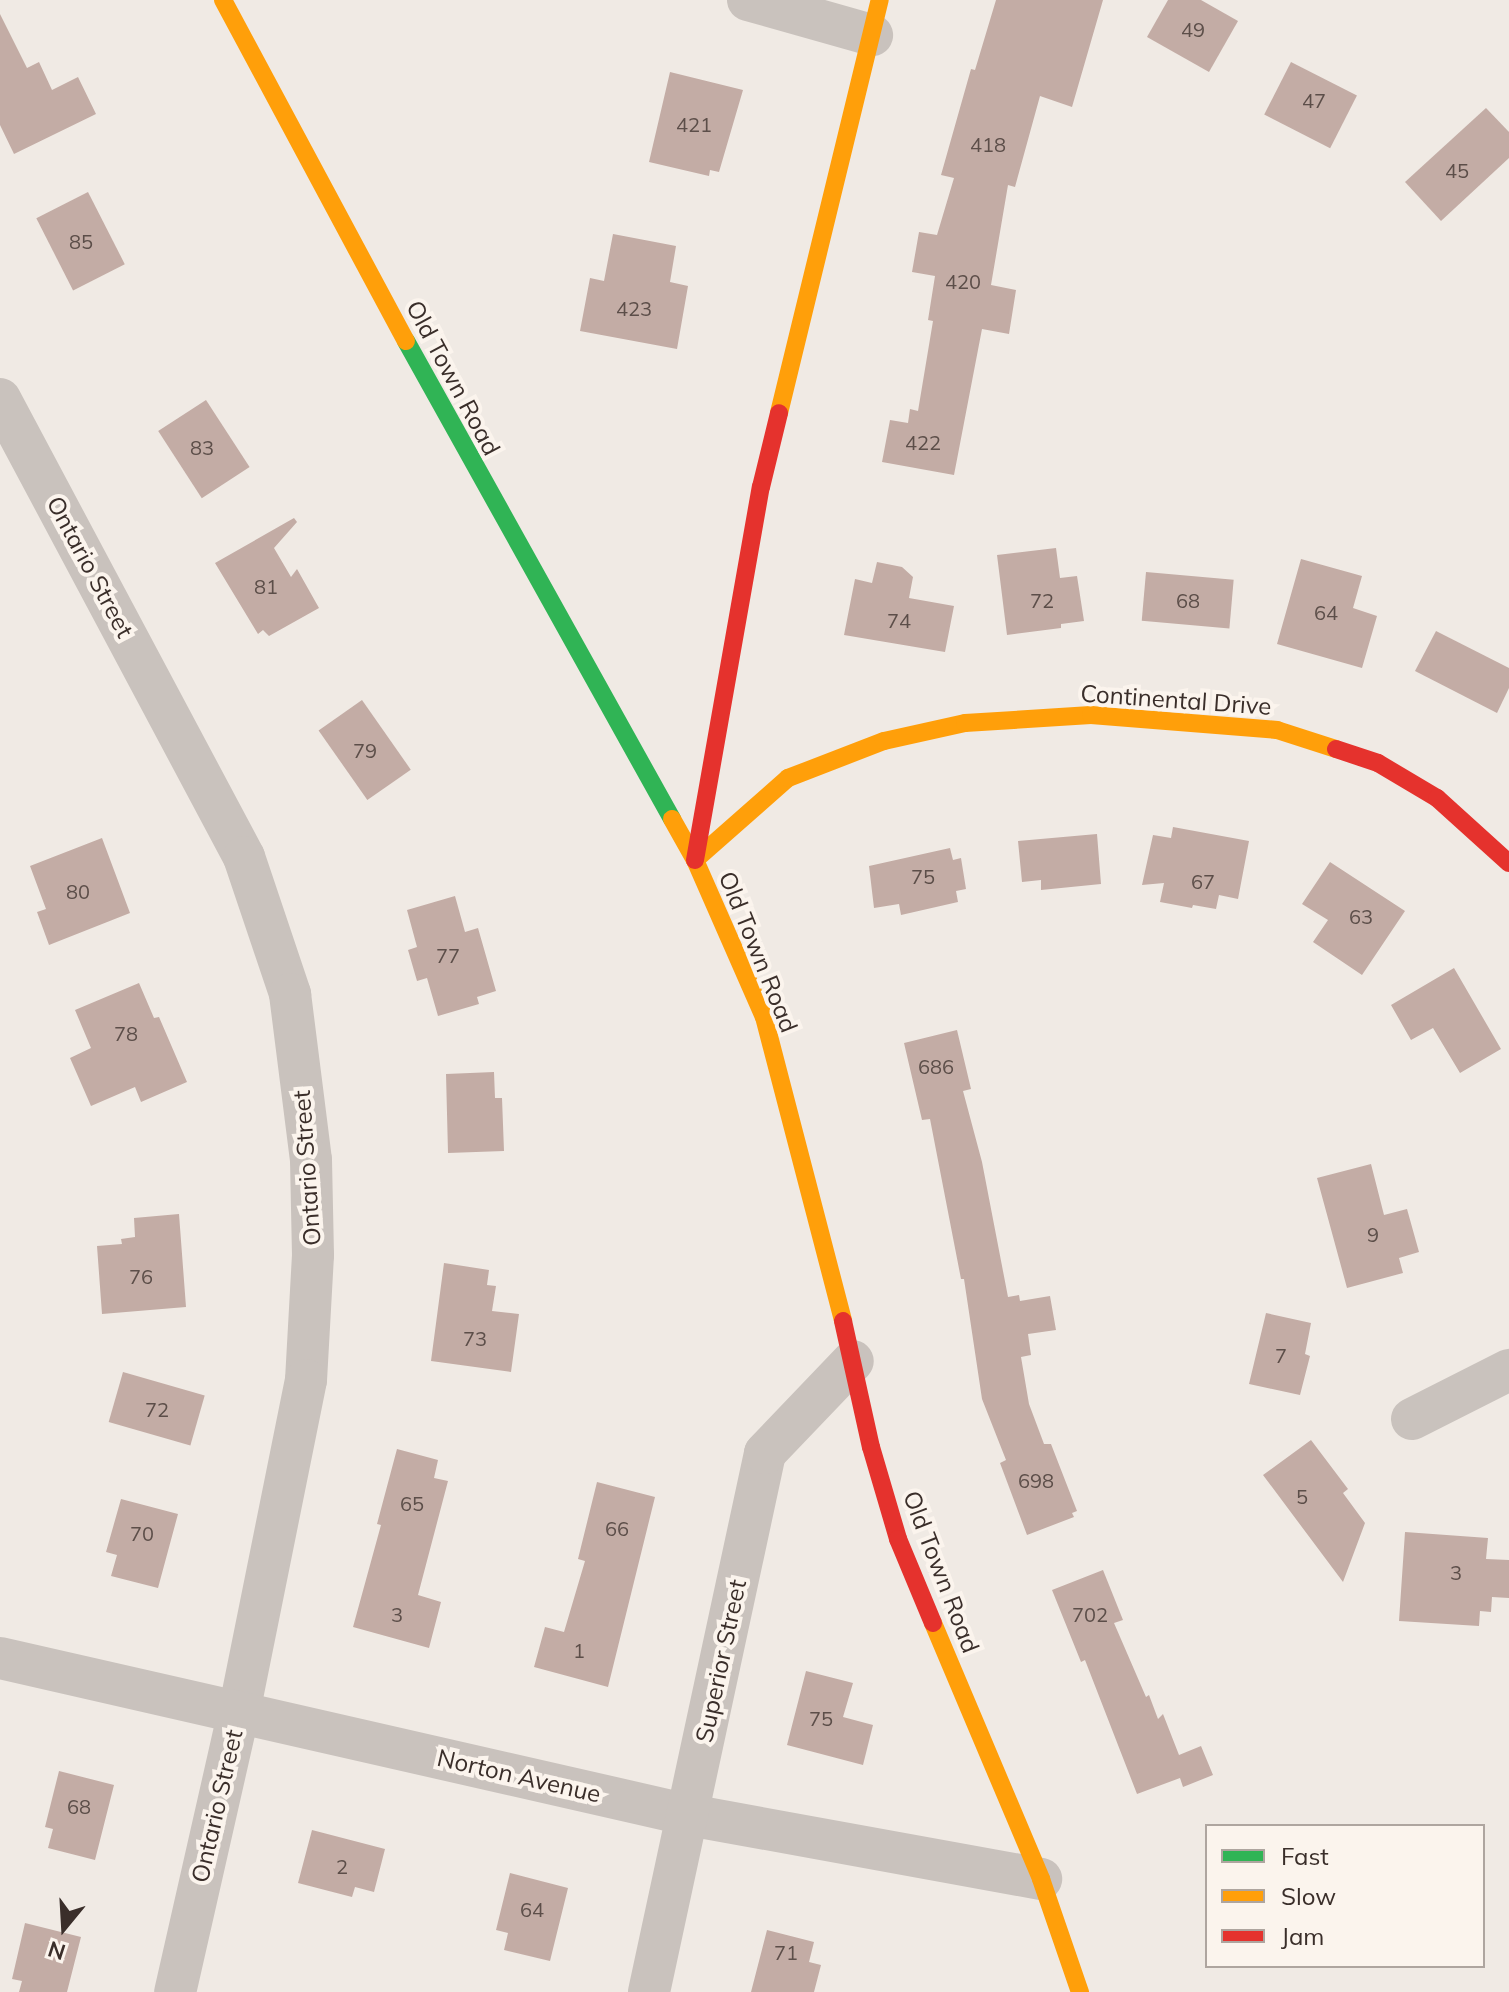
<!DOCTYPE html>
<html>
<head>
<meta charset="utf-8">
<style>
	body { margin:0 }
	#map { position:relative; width:1509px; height:1992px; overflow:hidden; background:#f0eae4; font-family:Mulish,sans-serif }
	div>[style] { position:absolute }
	.building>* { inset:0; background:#c3aca5; transform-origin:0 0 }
	.street>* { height:42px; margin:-21px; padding:0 21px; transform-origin:21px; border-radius:21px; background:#c9c2bd }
	.fast>* { height:18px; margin:-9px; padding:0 9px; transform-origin:9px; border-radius:9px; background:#30b455 }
	.slow>* { height:18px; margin:-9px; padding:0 9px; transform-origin:9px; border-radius:9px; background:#ff9f0a }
	.jam>* { height:18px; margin:-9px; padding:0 9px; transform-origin:9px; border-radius:9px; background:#e5322d }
	span { translate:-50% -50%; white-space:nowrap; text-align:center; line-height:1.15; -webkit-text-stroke:8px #fbf4ed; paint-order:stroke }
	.number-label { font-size:20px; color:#5c4e49 }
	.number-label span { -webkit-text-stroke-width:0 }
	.street-label { font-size:24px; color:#3a2e2a }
	.legend { position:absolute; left:1205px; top:1824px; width:280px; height:144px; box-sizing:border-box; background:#fbf4ed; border:2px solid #aea59f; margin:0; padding:10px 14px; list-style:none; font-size:24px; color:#3a2e2a }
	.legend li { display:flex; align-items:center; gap:16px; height:40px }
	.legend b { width:40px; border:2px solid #aea59f }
	.north { position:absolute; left:24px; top:1888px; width:80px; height:80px; -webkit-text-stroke:6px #fbf4ed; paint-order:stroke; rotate:198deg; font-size:22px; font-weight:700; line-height:32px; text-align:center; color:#3a2e2a }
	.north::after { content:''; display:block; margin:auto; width:28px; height:36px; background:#3a2e2a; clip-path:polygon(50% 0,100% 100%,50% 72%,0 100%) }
</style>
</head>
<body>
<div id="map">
	<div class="building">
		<i style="clip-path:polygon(996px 0,1103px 0,1072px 107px,1040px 96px,1015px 187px,1008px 185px,991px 285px,1016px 290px,1009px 334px,982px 329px,954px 475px,882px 462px,890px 420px,908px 423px,910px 409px,918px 411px,933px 321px,928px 320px,935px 276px,912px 272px,919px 232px,937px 235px,954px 178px,941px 175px,971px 69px,975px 70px)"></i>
		<i style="clip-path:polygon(1168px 0,1201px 0,1238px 21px,1209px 72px,1147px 37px)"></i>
		<i style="clip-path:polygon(0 14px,27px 68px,39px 62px,52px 90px,78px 77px,96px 114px,14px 154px,0 125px)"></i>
		<i style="left:1291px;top:62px;width:74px;height:59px;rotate:27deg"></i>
		<i style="clip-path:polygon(670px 72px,743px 90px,719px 172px,710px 170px,709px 176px,649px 162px)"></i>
		<i style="clip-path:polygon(1486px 108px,1509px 132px,1509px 158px,1441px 221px,1405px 182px)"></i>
		<i style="left:88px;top:192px;width:81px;height:58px;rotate:63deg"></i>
		<i style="clip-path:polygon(613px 234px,676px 246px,670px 282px,688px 286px,677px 349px,580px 331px,590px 278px,604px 281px)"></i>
		<i style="left:206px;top:400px;width:80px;height:57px;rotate:57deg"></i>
		<i style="clip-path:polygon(294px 518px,297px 522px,274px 548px,291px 577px,297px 569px,319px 608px,269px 636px,263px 630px,258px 634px,215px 563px)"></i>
		<i style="clip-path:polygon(1056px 548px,1060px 578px,1077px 576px,1084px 621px,1061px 624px,1061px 628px,1007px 635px,997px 555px)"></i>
		<i style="clip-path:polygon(1301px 559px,1362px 576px,1353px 608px,1377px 616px,1362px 668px,1277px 644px)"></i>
		<i style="clip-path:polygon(877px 562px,902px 567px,913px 577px,909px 598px,954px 606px,945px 652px,844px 635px,855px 579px,872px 583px)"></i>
		<i style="left:1146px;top:572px;width:88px;height:49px;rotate:5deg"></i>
		<i style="clip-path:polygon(1436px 631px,1509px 668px,1509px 688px,1497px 713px,1415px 671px)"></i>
		<i style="left:362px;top:700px;width:85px;height:53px;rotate:55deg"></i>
		<i style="clip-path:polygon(1173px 827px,1249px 841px,1238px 899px,1219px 895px,1216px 909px,1193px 905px,1192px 908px,1160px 902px,1164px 883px,1142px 885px,1153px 835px,1171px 838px)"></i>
		<i style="clip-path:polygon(1097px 834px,1101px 884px,1041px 890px,1041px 880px,1022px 882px,1018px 841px)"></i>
		<i style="clip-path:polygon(102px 838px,130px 913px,49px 945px,37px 912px,46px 909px,30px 866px)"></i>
		<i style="clip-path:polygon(950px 848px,953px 860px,961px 858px,966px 889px,956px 891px,958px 902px,901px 915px,899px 904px,874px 908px,869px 866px)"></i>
		<i style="clip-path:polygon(1330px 862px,1405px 911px,1362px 975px,1313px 942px,1328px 920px,1302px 904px)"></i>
		<i style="clip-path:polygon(455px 896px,465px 932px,478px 928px,496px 991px,477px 997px,479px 1004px,438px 1016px,427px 978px,417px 981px,408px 950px,417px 947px,407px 910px)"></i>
		<i style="clip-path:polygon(1454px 968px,1501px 1049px,1460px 1073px,1433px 1028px,1411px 1040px,1391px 1005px)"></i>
		<i style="clip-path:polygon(139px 983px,154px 1018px,159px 1017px,187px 1082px,141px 1102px,135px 1087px,91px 1106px,70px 1058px,91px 1048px,75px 1010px)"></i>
		<i style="clip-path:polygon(957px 1030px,971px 1089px,963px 1091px,982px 1162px,1008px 1297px,1019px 1295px,1020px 1301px,1050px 1296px,1056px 1330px,1028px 1334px,1031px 1355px,1021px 1357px,1029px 1404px,1044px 1444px,1051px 1444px,1077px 1511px,1072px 1513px,1074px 1517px,1027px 1535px,1000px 1463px,1006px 1460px,982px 1399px,964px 1279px,961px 1279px,930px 1119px,922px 1120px,904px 1043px)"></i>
		<i style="clip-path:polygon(494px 1072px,495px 1098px,502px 1098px,504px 1151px,448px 1153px,446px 1074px)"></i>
		<i style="clip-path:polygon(1371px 1164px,1384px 1215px,1407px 1209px,1419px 1252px,1399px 1258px,1403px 1273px,1347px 1288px,1317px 1178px)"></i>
		<i style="clip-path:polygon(179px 1214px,186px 1307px,102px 1314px,97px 1246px,122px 1244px,121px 1239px,135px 1237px,134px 1218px)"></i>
		<i style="clip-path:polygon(444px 1263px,489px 1270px,487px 1285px,496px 1286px,492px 1311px,519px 1314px,511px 1372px,431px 1361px)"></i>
		<i style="clip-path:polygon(1266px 1313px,1311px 1323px,1305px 1354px,1310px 1356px,1300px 1395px,1249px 1384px)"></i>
		<i style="left:123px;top:1372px;width:85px;height:52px;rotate:16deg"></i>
		<i style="clip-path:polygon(1311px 1440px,1348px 1489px,1343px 1493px,1365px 1523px,1343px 1582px,1263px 1475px)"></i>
		<i style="clip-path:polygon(397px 1449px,438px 1460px,434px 1478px,448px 1481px,418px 1595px,441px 1602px,429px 1648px,353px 1627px,381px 1525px,377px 1524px)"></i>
		<i style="clip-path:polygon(597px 1482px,655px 1497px,608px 1687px,534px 1667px,545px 1627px,564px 1632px,585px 1561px,578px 1559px)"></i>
		<i style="clip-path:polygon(121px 1499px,178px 1514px,158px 1588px,111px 1576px,117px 1555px,106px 1552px)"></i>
		<i style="clip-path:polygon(1405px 1532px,1488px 1538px,1486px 1559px,1509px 1560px,1509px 1598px,1492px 1597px,1491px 1612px,1480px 1611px,1479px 1626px,1399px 1621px)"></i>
		<i style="clip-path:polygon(1103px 1570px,1123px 1620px,1114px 1623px,1146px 1697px,1149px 1695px,1158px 1719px,1163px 1714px,1179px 1755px,1201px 1746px,1213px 1775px,1183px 1787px,1180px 1778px,1137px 1794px,1085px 1660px,1081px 1662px,1052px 1590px)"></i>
		<i style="clip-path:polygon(806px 1671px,853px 1683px,843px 1717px,873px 1725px,863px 1765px,787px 1745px)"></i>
		<i style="clip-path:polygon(59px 1771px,114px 1785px,95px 1860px,48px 1848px,53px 1829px,45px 1827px)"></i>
		<i style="clip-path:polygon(312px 1830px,385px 1849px,374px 1892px,355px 1887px,352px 1897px,298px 1883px)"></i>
		<i style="clip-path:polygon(510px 1873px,568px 1888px,550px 1961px,504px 1950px,508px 1933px,496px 1930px)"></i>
		<i style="clip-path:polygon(25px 1923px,81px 1937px,67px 1992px,19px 1992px,22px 1981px,12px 1979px)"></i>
		<i style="clip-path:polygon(767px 1930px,814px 1942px,809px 1962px,821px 1965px,814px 1992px,751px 1992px)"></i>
	</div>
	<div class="street">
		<i style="left:748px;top:0;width:129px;rotate:15.8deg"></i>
		<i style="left:0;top:399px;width:519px;rotate:61.95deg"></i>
		<i style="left:244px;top:857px;width:145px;rotate:71.4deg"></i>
		<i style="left:290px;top:994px;width:167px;rotate:82.8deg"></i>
		<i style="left:311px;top:1160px;width:95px;rotate:88.8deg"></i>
		<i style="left:313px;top:1255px;width:125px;rotate:93.2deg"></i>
		<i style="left:306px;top:1380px;width:338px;rotate:101.4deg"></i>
		<i style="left:239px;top:1711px;width:288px;rotate:102.8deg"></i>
		<i style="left:1412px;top:1419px;width:109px;rotate:-26.8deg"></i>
		<i style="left:0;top:1658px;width:707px;rotate:12.84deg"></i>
		<i style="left:689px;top:1815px;width:358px;rotate:10.3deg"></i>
		<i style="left:649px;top:1992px;width:551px;rotate:-77.85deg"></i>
		<i style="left:765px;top:1453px;width:127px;rotate:-46.3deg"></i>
	</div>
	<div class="fast">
		<i style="left:406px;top:341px;width:547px;rotate:60.9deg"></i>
	</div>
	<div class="slow">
		<i style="left:223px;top:0;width:387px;rotate:61.8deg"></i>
		<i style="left:779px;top:413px;width:425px;rotate:-76.3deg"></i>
		<i style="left:672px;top:819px;width:47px;rotate:60.7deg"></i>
		<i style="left:695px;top:860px;width:171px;rotate:66.3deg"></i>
		<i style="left:764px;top:1017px;width:314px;rotate:75.4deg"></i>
		<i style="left:695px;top:860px;width:124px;rotate:-41.4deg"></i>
		<i style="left:788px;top:778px;width:103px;rotate:-21.1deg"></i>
		<i style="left:884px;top:741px;width:83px;rotate:-12.5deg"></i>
		<i style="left:965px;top:723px;width:126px;rotate:-3.6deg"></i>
		<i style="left:1091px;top:715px;width:187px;rotate:4.6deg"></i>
		<i style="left:1277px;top:730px;width:62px;rotate:17.9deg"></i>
		<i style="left:933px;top:1623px;width:278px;rotate:67.1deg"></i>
		<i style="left:1041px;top:1879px;width:120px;rotate:71deg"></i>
	</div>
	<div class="jam">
		<i style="left:1336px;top:749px;width:44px;rotate:18.4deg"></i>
		<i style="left:1378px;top:763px;width:69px;rotate:30.7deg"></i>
		<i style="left:1437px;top:798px;width:97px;rotate:42.1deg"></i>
		<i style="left:695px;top:860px;width:379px;rotate:-80deg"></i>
		<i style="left:761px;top:487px;width:76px;rotate:-76.3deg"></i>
		<i style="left:843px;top:1321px;width:129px;rotate:77.5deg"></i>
		<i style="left:871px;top:1447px;width:96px;rotate:73.6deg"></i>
		<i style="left:898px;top:1539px;width:91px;rotate:67.4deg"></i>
	</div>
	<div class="number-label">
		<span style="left:1193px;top:29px">49</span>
		<span style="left:1314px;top:100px">47</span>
		<span style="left:694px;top:124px">421</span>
		<span style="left:988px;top:144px">418</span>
		<span style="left:1457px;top:170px">45</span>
		<span style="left:81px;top:241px">85</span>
		<span style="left:963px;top:281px">420</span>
		<span style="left:634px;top:308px">423</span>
		<span style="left:923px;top:442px">422</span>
		<span style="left:202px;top:447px">83</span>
		<span style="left:266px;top:586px">81</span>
		<span style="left:1042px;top:600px">72</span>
		<span style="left:1188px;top:600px">68</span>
		<span style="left:1326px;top:612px">64</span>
		<span style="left:899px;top:620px">74</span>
		<span style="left:365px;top:750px">79</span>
		<span style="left:923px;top:876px">75</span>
		<span style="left:1203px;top:881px">67</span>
		<span style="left:78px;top:891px">80</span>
		<span style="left:1361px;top:916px">63</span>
		<span style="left:448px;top:955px">77</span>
		<span style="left:126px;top:1033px">78</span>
		<span style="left:936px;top:1066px">686</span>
		<span style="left:1373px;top:1234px">9</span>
		<span style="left:141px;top:1276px">76</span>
		<span style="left:475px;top:1338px">73</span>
		<span style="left:1281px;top:1355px">7</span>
		<span style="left:157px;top:1409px">72</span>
		<span style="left:1036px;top:1480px">698</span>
		<span style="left:1302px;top:1496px">5</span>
		<span style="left:412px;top:1503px">65</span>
		<span style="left:617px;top:1528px">66</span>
		<span style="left:142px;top:1533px">70</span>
		<span style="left:1456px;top:1572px">3</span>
		<span style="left:397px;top:1614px">3</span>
		<span style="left:1090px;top:1614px">702</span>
		<span style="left:579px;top:1650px">1</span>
		<span style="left:821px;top:1718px">75</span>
		<span style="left:79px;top:1806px">68</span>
		<span style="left:342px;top:1866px">2</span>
		<span style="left:532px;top:1909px">64</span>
		<span style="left:786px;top:1952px">71</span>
	</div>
	<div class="street-label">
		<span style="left:453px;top:378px;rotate:62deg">Old Town Road</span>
		<span style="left:90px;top:567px;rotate:62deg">Ontario Street</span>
		<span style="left:1176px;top:700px;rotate:4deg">Continental Drive</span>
		<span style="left:758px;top:952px;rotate:68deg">Old Town Road</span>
		<span style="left:307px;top:1168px;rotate:-94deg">Ontario Street</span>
		<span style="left:941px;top:1572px;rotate:69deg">Old Town Road</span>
		<span style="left:721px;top:1661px;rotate:-78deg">Superior Street</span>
		<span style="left:519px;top:1776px;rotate:13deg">Norton Avenue</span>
		<span style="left:217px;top:1806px;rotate:-77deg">Ontario Street</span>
	</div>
	<ul class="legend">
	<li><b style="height:10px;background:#30b455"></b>Fast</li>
	<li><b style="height:10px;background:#ff9f0a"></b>Slow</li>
	<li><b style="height:10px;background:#e5322d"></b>Jam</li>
	</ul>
	<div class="north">N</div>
</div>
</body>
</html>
